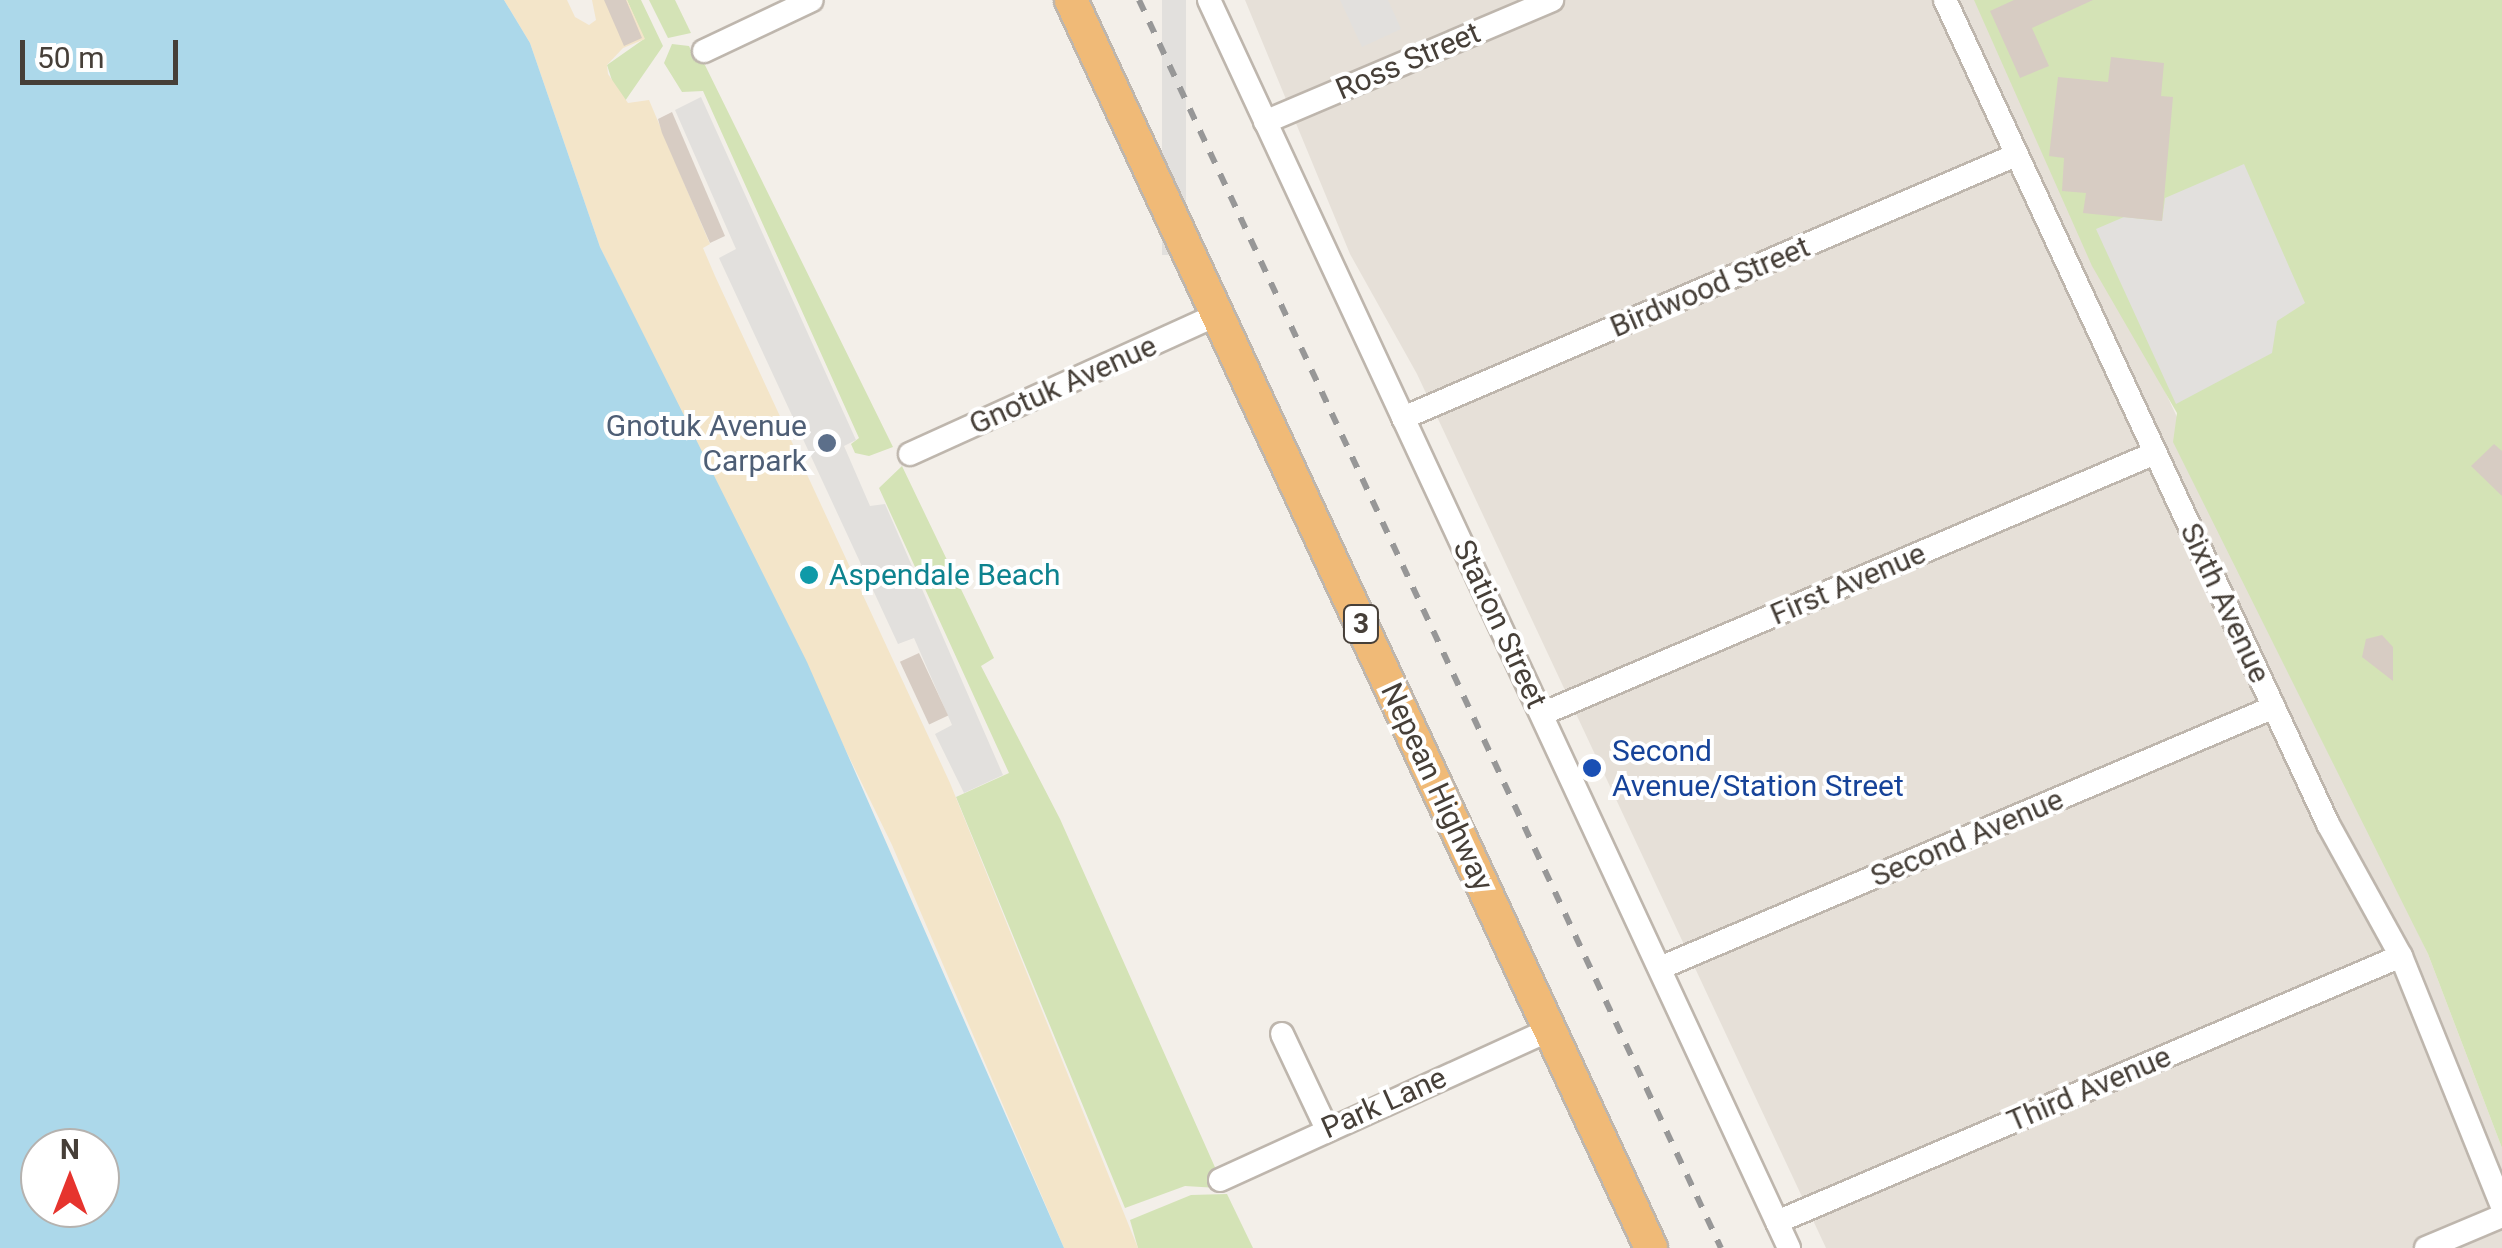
<!DOCTYPE html>
<html>
<head>
<meta charset="utf-8">
<style>
	body { margin:0 }
	#map { position:relative; width:2502px; height:1248px; overflow:hidden; background:#f3efe9; font-family:Roboto,sans-serif }
	div>[style] { position:absolute }
	.residential>* { inset:0; background:#e6e0d8 }
	.green>* { inset:0; background:#d4e3b6 }
	.sand>* { inset:0; background:#f3e5c9 }
	.parking>* { inset:0; background:#e2e0dd; transform-origin:0 0 }
	.water>* { inset:0; background:#acd8ea }
	.building>* { inset:0; background:#d7ccc3; transform-origin:0 0 }
	.roads { filter:drop-shadow(2px 0 #beb6ad) drop-shadow(-2px 0 #beb6ad) drop-shadow(0 2px #beb6ad) drop-shadow(0 -2px #beb6ad) }
	.minor>* { height:22px; margin:-11px; padding:0 11px; transform-origin:11px; border-radius:11px; background:#fff }
	.highway>* { height:32px; margin:-16px; padding:0 16px; transform-origin:16px; border-radius:16px; background:#f0ba77 }
	.rail>* { height:6px; margin-top:-3px; transform-origin:0; background:repeating-linear-gradient(90deg,#979797 0 12px,transparent 0 24px) }
	.dots>* { width:28px; height:28px; translate:-50% -50%; box-sizing:border-box; border:5px solid #fff; border-radius:50% }
	span { translate:-50% -50%; white-space:nowrap; text-align:center; line-height:1.15; -webkit-text-stroke:8px #fff; paint-order:stroke }
	.shield-label span { padding:2px 8px; background:#fff; border:2px solid; border-radius:8px; -webkit-text-stroke-width:0 }
	.shield-label { font-size:28px; color:#463f38; font-weight:700 }
	.street-label { font-size:30px; color:#463f38 }
	.service-label { font-size:30px; color:#4e5e75 }
	.right { translate:-100% -50%; text-align:right }
	.culture-label { font-size:30px; color:#0d838f }
	.left { translate:0 -50%; text-align:left }
	.transit-label { font-size:30px; color:#164399 }
	.north { position:absolute; left:20px; top:1128px; width:100px; height:100px; box-sizing:border-box; background:#fff; border:2px solid #b5b2af; border-radius:50%; rotate:0deg; font-size:28px; font-weight:700; line-height:40px; text-align:center; color:#463f38 }
	.north::after { content:''; display:block; margin:auto; width:35px; height:45px; background:#e6342e; clip-path:polygon(50% 0,100% 100%,50% 72%,0 100%) }
	.scale { position:absolute; left:20px; top:40px; width:158px; height:45px; box-sizing:border-box; border:5px solid #463f38; border-top:0; padding-left:12px; font-size:30px; line-height:35px; white-space:nowrap; color:#463f38; -webkit-text-stroke:8px #fff; paint-order:stroke }
</style>
</head>
<body>
<div id="map">
	<div class="residential">
		<i style="clip-path:polygon(1245px 0,1982px 0,2428px 954px,2502px 1148px,2502px 1248px,1826px 1248px,1417px 374px,1350px 254px)"></i>
	</div>
	<div class="green">
		<i style="clip-path:polygon(627px 0,641px 0,663px 46px,625px 101px,617px 96px,607px 65px,644px 39px)"></i>
		<i style="clip-path:polygon(649px 0,675px 0,691px 33px,668px 38px)"></i>
		<i style="clip-path:polygon(1974px 0,2502px 0,2502px 1148px,2428px 954px,2173px 442px,2177px 413px,2092px 266px)"></i>
		<i style="clip-path:polygon(672px 44px,689px 46px,696px 61px,702px 59px,893px 447px,869px 456px,855px 453px,851px 444px,859px 438px,703px 91px,682px 92px,664px 63px)"></i>
		<i style="clip-path:polygon(902px 466px,994px 658px,981px 666px,1060px 819px,1218px 1174px,1218px 1188px,1185px 1186px,1125px 1208px,956px 797px,1009px 773px,879px 488px)"></i>
		<i style="clip-path:polygon(1227px 1194px,1253px 1248px,1138px 1248px,1130px 1220px,1191px 1195px)"></i>
	</div>
	<div class="sand">
		<i style="clip-path:polygon(504px 0,567px 0,575px 17px,589px 25px,596px 20px,592px 0,627px 0,645px 39px,623px 48px,607px 65px,608px 74px,628px 103px,649px 100px,710px 244px,703px 248px,715px 276px,950px 783px,1138px 1248px,1064px 1248px,892px 845px,600px 247px,530px 43px)"></i>
	</div>
	<div class="parking">
		<i style="left:1162px;top:0;width:24px;height:255px"></i>
		<i style="clip-path:polygon(1340px 0,1388px 0,1401px 29px,1362px 47px)"></i>
		<i style="clip-path:polygon(701px 97px,856px 440px,844px 446px,870px 506px,885px 504px,1003px 775px,964px 793px,935px 734px,952px 725px,914px 638px,898px 644px,719px 258px,736px 249px,675px 110px)"></i>
		<i style="clip-path:polygon(2244px 164px,2305px 303px,2277px 321px,2272px 353px,2176px 404px,2096px 229px,2124px 217px,2162px 221px,2165px 198px)"></i>
	</div>
	<div class="water">
		<i style="clip-path:polygon(evenodd,0 0,504px 0,530px 43px,600px 247px,807px 662px,1064px 1248px,0 1248px,0 0,40px 1148px,100px 1148px,100px 1208px,40px 1208px,40px 1148px)"></i>
	</div>
	<div class="building">
		<i style="clip-path:polygon(604px 0,626px 0,642px 38px,624px 46px)"></i>
		<i style="clip-path:polygon(2014px 0,2093px 0,2032px 28px,2049px 66px,2020px 78px,1990px 11px)"></i>
		<i style="clip-path:polygon(2111px 57px,2164px 63px,2161px 96px,2173px 97px,2162px 221px,2083px 213px,2086px 193px,2062px 191px,2064px 158px,2049px 156px,2058px 77px,2108px 82px)"></i>
		<i style="clip-path:polygon(672px 112px,725px 236px,710px 243px,662px 133px,658px 119px)"></i>
		<i style="clip-path:polygon(2494px 444px,2502px 451px,2502px 496px,2471px 466px)"></i>
		<i style="clip-path:polygon(2382px 635px,2393px 647px,2393px 681px,2362px 657px,2366px 639px)"></i>
		<i style="left:919px;top:653px;width:69px;height:21px;rotate:65deg"></i>
	</div>
	<div class="roads">
		<div class="minor">
			<i style="left:1209px;top:0;width:1376px;rotate:65.07deg"></i>
			<i style="left:1945px;top:0;width:909px;rotate:65.07deg"></i>
			<i style="left:2328px;top:824px;width:151px;rotate:61.1deg"></i>
			<i style="left:2401px;top:956px;width:270px;rotate:68deg"></i>
			<i style="left:704px;top:51px;width:119px;rotate:-25.3deg"></i>
			<i style="left:1265px;top:122px;width:312px;rotate:-23deg"></i>
			<i style="left:1403px;top:418px;width:667px;rotate:-23.22deg"></i>
			<i style="left:910px;top:454px;width:337px;rotate:-24.4deg"></i>
			<i style="left:1542px;top:714px;width:666px;rotate:-23.06deg"></i>
			<i style="left:1660px;top:968px;width:667px;rotate:-23.03deg"></i>
			<i style="left:1282px;top:1034px;width:105px;rotate:64.7deg"></i>
			<i style="left:1220px;top:1180px;width:362px;rotate:-24.5deg"></i>
			<i style="left:1777px;top:1222px;width:678px;rotate:-23.09deg"></i>
			<i style="left:2426px;top:1248px;width:82px;rotate:-22.8deg"></i>
		</div>
		<div class="highway">
			<i style="left:1071px;top:0;width:1376px;rotate:65.07deg"></i>
		</div>
	</div>
	<div class="rail">
		<i style="left:1139px;top:0;width:1377px;rotate:65deg"></i>
	</div>
	<div class="dots">
		<i style="left:827px;top:443px;background:#5c6f8a"></i>
		<i style="left:809px;top:575px;background:#0f9aa8"></i>
		<i style="left:1592px;top:768px;background:#1a4fb4"></i>
	</div>
	<div class="shield-label">
		<span style="left:1361px;top:624px">3</span>
	</div>
	<div class="street-label">
		<span style="left:1408px;top:61px;rotate:-23deg">Ross Street</span>
		<span style="left:1710px;top:287px;rotate:-23deg">Birdwood Street</span>
		<span style="left:1063px;top:385px;rotate:-24deg">Gnotuk Avenue</span>
		<span style="left:1848px;top:584px;rotate:-23deg">First Avenue</span>
		<span style="left:2225px;top:603px;rotate:65deg">Sixth Avenue</span>
		<span style="left:1500px;top:624px;rotate:65deg">Station Street</span>
		<span style="left:1437px;top:787px;rotate:65deg">Nepean Highway</span>
		<span style="left:1967px;top:838px;rotate:-23deg">Second Avenue</span>
		<span style="left:2089px;top:1089px;rotate:-23deg">Third Avenue</span>
		<span style="left:1384px;top:1103px;rotate:-24deg">Park Lane</span>
	</div>
	<div class="service-label">
		<span class="right" style="left:807px;top:443px">Gnotuk Avenue<br>Carpark</span>
	</div>
	<div class="culture-label">
		<span class="left" style="left:829px;top:575px">Aspendale Beach</span>
	</div>
	<div class="transit-label">
		<span class="left" style="left:1612px;top:768px">Second<br>Avenue/Station Street</span>
	</div>
	<div class="north">N</div>
	<div class="scale">50 m</div>
</div>
</body>
</html>
